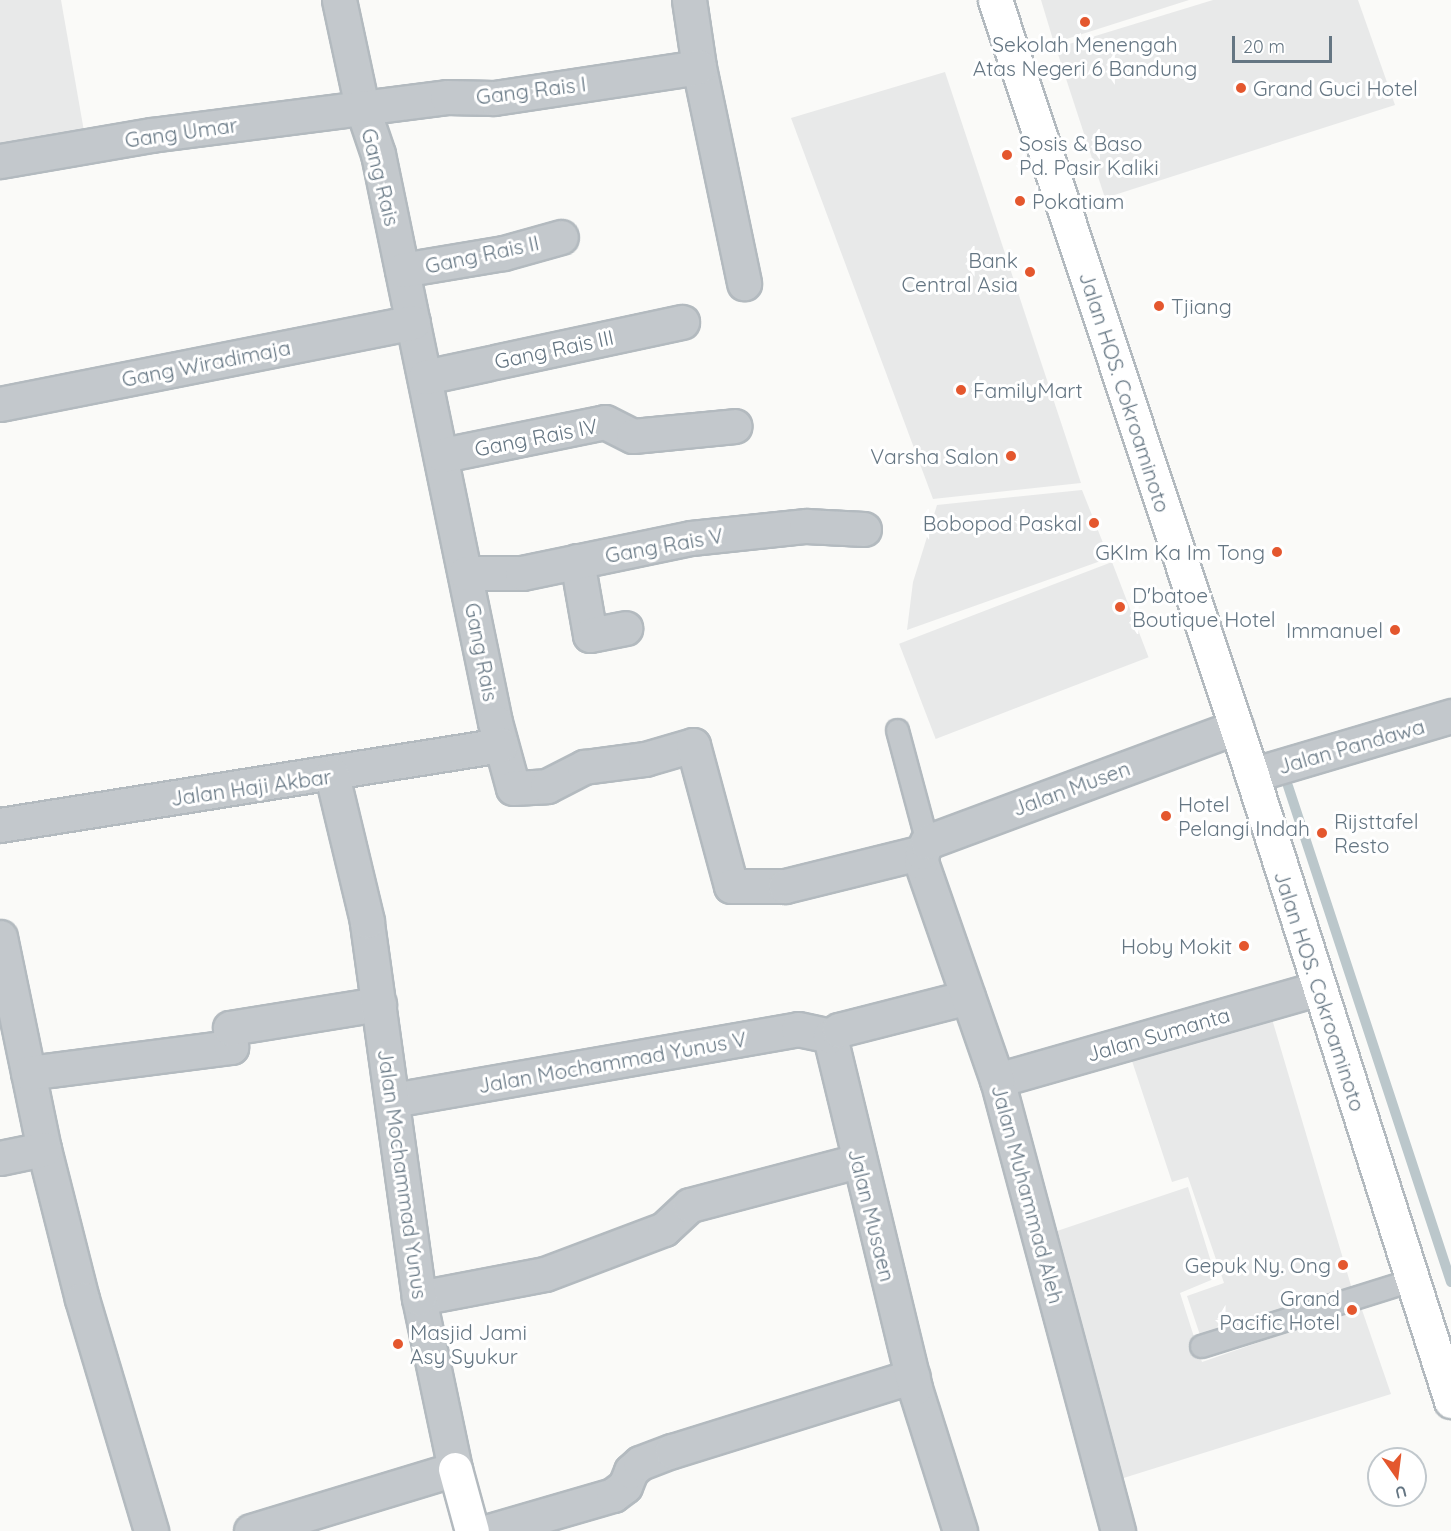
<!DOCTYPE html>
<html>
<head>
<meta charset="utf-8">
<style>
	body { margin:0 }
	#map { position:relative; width:1451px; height:1531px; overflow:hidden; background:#fafaf8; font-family:Quicksand,sans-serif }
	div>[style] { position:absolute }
	.built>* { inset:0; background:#e8e9e9; transform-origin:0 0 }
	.stream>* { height:10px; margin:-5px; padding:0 5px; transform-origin:5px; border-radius:5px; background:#bbc7cb }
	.roads { filter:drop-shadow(2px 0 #b3babf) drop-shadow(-2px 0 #b3babf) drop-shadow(0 2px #b3babf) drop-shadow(0 -2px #b3babf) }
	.lane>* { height:21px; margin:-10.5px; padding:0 10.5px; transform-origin:10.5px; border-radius:10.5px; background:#c3c8cc }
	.street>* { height:33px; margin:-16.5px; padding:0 16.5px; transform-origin:16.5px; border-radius:16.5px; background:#c3c8cc }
	.secondary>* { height:33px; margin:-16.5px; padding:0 16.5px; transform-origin:16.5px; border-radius:16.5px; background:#fff }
	.primary>* { height:33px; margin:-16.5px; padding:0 16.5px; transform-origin:16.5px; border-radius:16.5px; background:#fff }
	.dots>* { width:16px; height:16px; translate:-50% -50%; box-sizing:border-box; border:3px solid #fff; border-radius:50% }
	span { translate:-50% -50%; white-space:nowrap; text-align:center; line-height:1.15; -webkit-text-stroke:6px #fff; paint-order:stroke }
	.poi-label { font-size:21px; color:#657683 }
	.left { translate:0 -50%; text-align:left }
	.right { translate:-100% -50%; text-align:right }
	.street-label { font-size:21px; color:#657683 }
	.north { position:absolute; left:1367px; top:1447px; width:60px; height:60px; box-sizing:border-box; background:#fff; border:2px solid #c1c8cd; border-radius:50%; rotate:166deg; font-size:16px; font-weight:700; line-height:24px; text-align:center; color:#657683 }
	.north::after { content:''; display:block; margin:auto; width:21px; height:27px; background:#e4572e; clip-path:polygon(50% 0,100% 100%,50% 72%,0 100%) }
	.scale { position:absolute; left:1232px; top:36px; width:100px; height:27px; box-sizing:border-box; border:3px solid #657683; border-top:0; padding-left:8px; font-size:18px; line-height:21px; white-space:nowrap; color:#657683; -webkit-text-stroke:4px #fff; paint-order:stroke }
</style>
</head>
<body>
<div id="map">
	<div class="built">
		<i style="clip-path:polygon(0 0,61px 0,85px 137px,0 152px)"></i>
		<i style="clip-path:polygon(1041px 0,1189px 0,1054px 43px)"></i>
		<i style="clip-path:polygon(1213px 0,1358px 0,1395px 105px,1105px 198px,1056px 48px)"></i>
		<i style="clip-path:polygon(945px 72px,1081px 483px,933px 499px,791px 118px)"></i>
		<i style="clip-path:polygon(1082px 490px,1109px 558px,907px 630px,913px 582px,937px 505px)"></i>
		<i style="left:1112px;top:562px;width:102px;height:228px;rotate:69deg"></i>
		<i style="clip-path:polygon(1272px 1019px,1352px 1289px,1201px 1338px,1187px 1296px,1224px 1283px,1188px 1177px,1172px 1182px,1131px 1058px)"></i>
		<i style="clip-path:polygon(1188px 1187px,1216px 1278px,1180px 1293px,1202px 1362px,1361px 1307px,1391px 1394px,1114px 1481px,1048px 1234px)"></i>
	</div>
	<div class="stream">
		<i style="left:1288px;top:786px;width:522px;rotate:71.81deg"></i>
	</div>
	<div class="roads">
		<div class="lane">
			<i style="left:897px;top:730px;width:116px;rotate:75deg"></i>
			<i style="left:1201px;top:1346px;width:220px;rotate:-17.4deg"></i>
		</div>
		<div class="street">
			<i style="left:339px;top:0;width:109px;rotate:77.9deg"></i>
			<i style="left:362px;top:107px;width:50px;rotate:71.2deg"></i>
			<i style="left:378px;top:154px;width:580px;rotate:78.36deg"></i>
			<i style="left:495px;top:722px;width:68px;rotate:74.7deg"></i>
			<i style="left:513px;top:788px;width:34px;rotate:-3deg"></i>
			<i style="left:547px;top:786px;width:42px;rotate:-27.2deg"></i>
			<i style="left:584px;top:767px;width:62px;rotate:-7.5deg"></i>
			<i style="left:645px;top:759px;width:50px;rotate:-16.3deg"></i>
			<i style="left:693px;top:745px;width:146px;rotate:74.9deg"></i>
			<i style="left:731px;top:886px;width:54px"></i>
			<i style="left:785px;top:886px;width:141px;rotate:-13.9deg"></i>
			<i style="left:689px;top:0;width:68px;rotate:81.5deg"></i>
			<i style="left:699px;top:67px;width:221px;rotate:78.2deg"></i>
			<i style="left:0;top:161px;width:153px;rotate:-9.8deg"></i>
			<i style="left:151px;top:135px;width:298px;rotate:-7.3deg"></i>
			<i style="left:447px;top:97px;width:47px;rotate:1.2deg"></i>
			<i style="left:494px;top:98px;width:207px;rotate:-8.6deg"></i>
			<i style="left:402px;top:270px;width:103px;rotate:-9.5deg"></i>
			<i style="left:504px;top:253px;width:59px;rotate:-15.7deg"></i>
			<i style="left:425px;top:377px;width:263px;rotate:-12.1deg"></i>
			<i style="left:0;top:404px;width:421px;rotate:-11.2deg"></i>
			<i style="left:443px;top:455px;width:165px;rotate:-11.5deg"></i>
			<i style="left:605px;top:422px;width:31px;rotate:27deg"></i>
			<i style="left:633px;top:436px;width:102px;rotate:-5.6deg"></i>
			<i style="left:577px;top:561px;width:75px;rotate:80deg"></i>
			<i style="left:590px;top:635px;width:36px;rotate:-11deg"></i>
			<i style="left:466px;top:573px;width:56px"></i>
			<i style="left:522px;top:573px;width:173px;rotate:-11.7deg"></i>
			<i style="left:691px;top:538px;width:116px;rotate:-6deg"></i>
			<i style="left:806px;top:526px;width:58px;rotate:3deg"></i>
			<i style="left:1252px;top:775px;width:208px;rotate:-16.5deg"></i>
			<i style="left:0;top:825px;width:507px;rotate:-9.07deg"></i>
			<i style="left:0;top:937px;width:217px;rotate:78.3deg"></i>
			<i style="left:44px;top:1149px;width:155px;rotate:75.8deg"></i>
			<i style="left:82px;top:1299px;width:242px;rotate:73.4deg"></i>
			<i style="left:28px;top:1073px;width:205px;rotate:-7.3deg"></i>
			<i style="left:231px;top:1047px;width:19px;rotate:-93deg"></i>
			<i style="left:230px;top:1028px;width:151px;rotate:-9.2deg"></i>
			<i style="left:997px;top:1080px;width:335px;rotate:-15.9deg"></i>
			<i style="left:393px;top:1100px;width:411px;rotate:-9.9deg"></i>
			<i style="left:798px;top:1029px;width:33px;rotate:12deg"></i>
			<i style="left:0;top:1158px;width:45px;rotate:-11.6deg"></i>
			<i style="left:419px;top:1298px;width:128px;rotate:-10.8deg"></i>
			<i style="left:545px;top:1274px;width:127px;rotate:-20.7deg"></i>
			<i style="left:664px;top:1229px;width:35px;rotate:-43deg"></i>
			<i style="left:690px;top:1205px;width:174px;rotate:-14.7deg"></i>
			<i style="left:251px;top:1531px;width:213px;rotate:-16.9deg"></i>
			<i style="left:455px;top:1469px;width:175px;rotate:-101.9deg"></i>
			<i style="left:419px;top:1298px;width:381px;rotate:-97.9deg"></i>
			<i style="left:367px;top:921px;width:150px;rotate:-103.5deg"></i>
			<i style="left:489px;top:1531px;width:129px;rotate:-16.2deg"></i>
			<i style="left:613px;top:1495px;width:15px;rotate:-37deg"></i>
			<i style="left:625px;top:1486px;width:16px;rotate:-68deg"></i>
			<i style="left:631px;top:1471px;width:12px;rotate:-42deg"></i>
			<i style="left:640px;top:1463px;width:34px;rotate:-21deg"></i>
			<i style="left:672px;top:1451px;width:252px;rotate:-17.3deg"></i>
			<i style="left:960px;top:1531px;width:150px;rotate:-107.5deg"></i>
			<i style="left:915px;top:1388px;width:362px;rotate:-103.6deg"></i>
			<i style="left:830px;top:1036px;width:11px;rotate:-34deg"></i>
			<i style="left:839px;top:1030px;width:133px;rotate:-14.3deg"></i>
			<i style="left:1118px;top:1531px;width:467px;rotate:-105deg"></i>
			<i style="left:997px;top:1080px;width:231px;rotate:-109.2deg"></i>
			<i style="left:921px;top:862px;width:10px;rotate:-84deg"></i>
			<i style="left:922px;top:852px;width:11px;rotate:-63deg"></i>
			<i style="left:927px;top:842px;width:330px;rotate:-20.4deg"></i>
		</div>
		<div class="secondary">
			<i style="left:455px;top:1469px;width:64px;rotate:74.7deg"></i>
		</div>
		<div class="primary">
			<i style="left:995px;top:0;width:817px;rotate:71.65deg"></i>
			<i style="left:1252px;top:775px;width:657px;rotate:72.36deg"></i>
		</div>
	</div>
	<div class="dots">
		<i style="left:1085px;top:22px;background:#e4572e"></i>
		<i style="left:1241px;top:88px;background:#e4572e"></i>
		<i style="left:1007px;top:155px;background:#e4572e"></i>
		<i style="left:1020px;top:201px;background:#e4572e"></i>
		<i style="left:1030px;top:272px;background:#e4572e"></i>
		<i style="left:1159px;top:306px;background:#e4572e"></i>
		<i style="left:961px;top:390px;background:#e4572e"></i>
		<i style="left:1011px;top:456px;background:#e4572e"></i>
		<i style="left:1094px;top:523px;background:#e4572e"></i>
		<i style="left:1277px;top:552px;background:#e4572e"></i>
		<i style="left:1120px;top:607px;background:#e4572e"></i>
		<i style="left:1395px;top:630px;background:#e4572e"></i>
		<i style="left:1166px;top:816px;background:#e4572e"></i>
		<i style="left:1322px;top:833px;background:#e4572e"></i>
		<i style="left:1244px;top:946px;background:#e4572e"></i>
		<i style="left:1343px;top:1265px;background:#e4572e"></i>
		<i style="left:1352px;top:1310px;background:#e4572e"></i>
		<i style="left:398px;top:1344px;background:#e4572e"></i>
	</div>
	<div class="poi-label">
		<span style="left:1085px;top:56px">Sekolah Menengah<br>Atas Negeri 6 Bandung</span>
		<span class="left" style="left:1253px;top:88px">Grand Guci Hotel</span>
		<span class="left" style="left:1019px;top:155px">Sosis &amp; Baso<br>Pd. Pasir Kaliki</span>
		<span class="left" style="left:1032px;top:201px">Pokatiam</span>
		<span class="right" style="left:1018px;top:272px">Bank<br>Central Asia</span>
		<span class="left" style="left:1171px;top:306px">Tjiang</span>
		<span class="left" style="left:973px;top:390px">FamilyMart</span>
		<span class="right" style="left:999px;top:456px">Varsha Salon</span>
		<span class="right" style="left:1082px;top:523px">Bobopod Paskal</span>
		<span class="right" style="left:1265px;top:552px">GKIm Ka Im Tong</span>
		<span class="left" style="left:1132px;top:607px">D'batoe<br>Boutique Hotel</span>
		<span class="right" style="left:1383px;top:630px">Immanuel</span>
		<span class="left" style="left:1178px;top:816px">Hotel<br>Pelangi Indah</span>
		<span class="left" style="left:1334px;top:833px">Rijsttafel<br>Resto</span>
		<span class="right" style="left:1232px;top:946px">Hoby Mokit</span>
		<span class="right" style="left:1331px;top:1265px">Gepuk Ny. Ong</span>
		<span class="right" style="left:1340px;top:1310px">Grand<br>Pacific Hotel</span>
		<span class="left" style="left:410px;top:1344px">Masjid Jami<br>Asy Syukur</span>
	</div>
	<div class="street-label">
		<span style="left:531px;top:90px;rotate:-7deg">Gang Rais I</span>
		<span style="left:181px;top:132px;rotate:-8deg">Gang Umar</span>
		<span style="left:381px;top:177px;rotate:76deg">Gang Rais</span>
		<span style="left:482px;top:254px;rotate:-12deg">Gang Rais II</span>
		<span style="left:554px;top:349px;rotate:-12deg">Gang Rais III</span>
		<span style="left:206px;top:363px;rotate:-11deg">Gang Wiradimaja</span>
		<span style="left:1125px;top:392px;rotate:72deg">Jalan HOS. Cokroaminoto</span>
		<span style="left:536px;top:437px;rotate:-11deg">Gang Rais IV</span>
		<span style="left:664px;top:545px;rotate:-10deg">Gang Rais V</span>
		<span style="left:482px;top:652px;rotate:79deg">Gang Rais</span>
		<span style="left:1351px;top:746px;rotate:-16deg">Jalan Pandawa</span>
		<span style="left:251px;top:787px;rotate:-8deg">Jalan Haji Akbar</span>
		<span style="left:1071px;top:788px;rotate:-20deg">Jalan Musen</span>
		<span style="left:1320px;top:991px;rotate:72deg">Jalan HOS. Cokroaminoto</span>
		<span style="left:1158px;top:1034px;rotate:-16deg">Jalan Sumanta</span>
		<span style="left:612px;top:1062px;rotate:-10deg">Jalan Mochammad Yunus V</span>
		<span style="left:403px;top:1174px;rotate:82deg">Jalan Mochammad Yunus</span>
		<span style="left:1028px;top:1194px;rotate:75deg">Jalan Muhammad Aleh</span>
		<span style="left:872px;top:1215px;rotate:76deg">Jalan Musaen</span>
	</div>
	<div class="north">U</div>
	<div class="scale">20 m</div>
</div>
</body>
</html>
